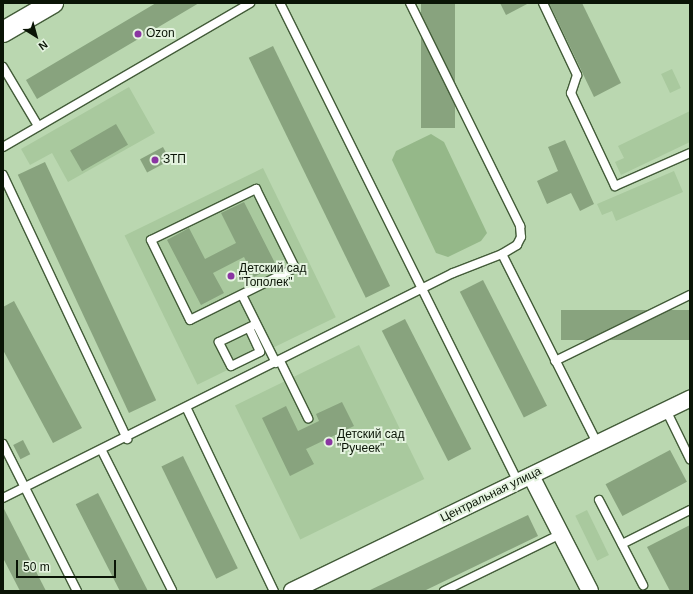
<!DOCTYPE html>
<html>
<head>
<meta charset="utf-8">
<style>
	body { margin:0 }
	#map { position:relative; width:693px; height:594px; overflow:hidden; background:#bad7b0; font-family:Helvetica,sans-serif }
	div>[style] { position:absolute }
	.built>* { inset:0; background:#a9c99e; transform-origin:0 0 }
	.green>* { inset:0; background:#95b889 }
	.building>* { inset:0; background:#88a37e; transform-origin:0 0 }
	.roads { filter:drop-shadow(1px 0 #435c39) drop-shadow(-1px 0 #435c39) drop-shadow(0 1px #435c39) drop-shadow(0 -1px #435c39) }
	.service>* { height:8px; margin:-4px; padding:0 4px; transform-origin:4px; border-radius:4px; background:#fff }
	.minor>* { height:16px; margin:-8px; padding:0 8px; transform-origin:8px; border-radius:8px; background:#fff }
	.tertiary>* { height:20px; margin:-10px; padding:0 10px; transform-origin:10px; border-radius:10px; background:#fff }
	.dots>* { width:11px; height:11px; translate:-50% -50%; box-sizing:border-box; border:2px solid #e4f3df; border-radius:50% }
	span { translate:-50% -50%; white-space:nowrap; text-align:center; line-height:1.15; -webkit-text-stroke:4px #e4f3df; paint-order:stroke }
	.poi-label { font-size:12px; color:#0a1406 }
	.left { translate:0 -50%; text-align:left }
	.street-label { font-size:12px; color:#0a1406 }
	.frame { position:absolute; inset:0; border:4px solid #0a1406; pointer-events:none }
	.north { position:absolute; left:16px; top:16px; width:40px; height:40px; -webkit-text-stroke:3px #e4f3df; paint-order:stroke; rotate:143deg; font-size:11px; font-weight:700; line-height:16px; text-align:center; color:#0a1406 }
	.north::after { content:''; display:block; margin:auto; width:14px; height:18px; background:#0a1406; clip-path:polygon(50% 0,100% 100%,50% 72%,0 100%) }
	.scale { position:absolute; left:16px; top:560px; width:100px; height:18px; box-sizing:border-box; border:2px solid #0a1406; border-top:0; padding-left:5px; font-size:12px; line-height:14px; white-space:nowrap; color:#0a1406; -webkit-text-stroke:3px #e4f3df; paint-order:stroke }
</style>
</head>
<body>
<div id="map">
	<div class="built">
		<i style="left:672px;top:69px;width:21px;height:12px;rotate:65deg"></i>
		<i style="clip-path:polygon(129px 87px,155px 133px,68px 182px,52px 153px,30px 165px,21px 149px)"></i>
		<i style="clip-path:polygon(690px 111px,690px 142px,621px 175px,615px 162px,624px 158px,618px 146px)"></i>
		<i style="left:263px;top:168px;width:166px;height:154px;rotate:64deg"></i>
		<i style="clip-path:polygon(674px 171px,683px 192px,616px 221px,612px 211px,602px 215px,597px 204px)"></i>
		<i style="left:359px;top:345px;width:149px;height:138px;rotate:64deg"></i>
		<i style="left:587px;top:510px;width:50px;height:13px;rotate:64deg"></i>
	</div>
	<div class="green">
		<i style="clip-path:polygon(431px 134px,444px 142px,487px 233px,481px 241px,448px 257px,436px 253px,392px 160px,396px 151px)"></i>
	</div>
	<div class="building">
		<i style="clip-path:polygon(156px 3px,199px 3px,37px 99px,26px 80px)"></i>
		<i style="left:421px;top:3px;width:34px;height:125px"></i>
		<i style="clip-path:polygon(500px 3px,529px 3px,506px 15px)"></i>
		<i style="clip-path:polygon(549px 3px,582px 3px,621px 83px,594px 97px)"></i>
		<i style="left:273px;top:46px;width:267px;height:27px;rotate:64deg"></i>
		<i style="left:116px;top:124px;width:24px;height:53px;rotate:60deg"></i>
		<i style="clip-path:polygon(565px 140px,594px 204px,580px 211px,571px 193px,547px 204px,537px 181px,558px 171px,548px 147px)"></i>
		<i style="left:163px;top:147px;width:15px;height:26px;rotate:62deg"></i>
		<i style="left:45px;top:162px;width:263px;height:30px;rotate:65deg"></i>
		<i style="clip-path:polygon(244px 202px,276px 265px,254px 277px,244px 257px,213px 273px,224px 293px,201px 305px,167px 240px,189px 228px,205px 259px,236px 243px,221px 213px)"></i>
		<i style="left:483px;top:280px;width:141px;height:26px;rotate:63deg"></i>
		<i style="clip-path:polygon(14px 301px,82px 428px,53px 443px,3px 350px,3px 307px)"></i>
		<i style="left:690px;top:310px;width:30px;height:129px;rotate:90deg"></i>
		<i style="left:405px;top:319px;width:146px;height:26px;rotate:63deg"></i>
		<i style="clip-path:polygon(342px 402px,354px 426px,306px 449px,314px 464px,290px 476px,262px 418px,286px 406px,298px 431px,319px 421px,316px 414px)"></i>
		<i style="left:23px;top:440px;width:16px;height:11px;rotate:63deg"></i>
		<i style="left:670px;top:450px;width:36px;height:73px;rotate:62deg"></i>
		<i style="left:183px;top:456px;width:125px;height:24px;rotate:64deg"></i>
		<i style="left:98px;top:493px;width:110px;height:25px;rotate:63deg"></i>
		<i style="clip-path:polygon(3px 507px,46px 591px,20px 591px,3px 558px)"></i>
		<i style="clip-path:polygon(528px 515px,538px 536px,424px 591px,368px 591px)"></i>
		<i style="clip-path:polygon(690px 525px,690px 591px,670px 591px,647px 547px)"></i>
	</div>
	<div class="roads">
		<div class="service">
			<i style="left:280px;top:3px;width:535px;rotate:63.58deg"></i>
			<i style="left:410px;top:3px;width:249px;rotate:63.7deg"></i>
			<i style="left:520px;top:226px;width:11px;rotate:85deg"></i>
			<i style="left:521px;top:237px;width:9px;rotate:117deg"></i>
			<i style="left:517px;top:245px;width:17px;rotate:149deg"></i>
			<i style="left:502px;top:254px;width:212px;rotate:63.3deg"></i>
			<i style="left:543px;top:3px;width:80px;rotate:64.7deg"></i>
			<i style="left:577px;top:75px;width:19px;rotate:108deg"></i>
			<i style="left:571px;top:93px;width:103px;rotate:64.7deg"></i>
			<i style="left:615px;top:186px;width:82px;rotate:-23.7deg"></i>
			<i style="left:3px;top:67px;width:69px;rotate:59.3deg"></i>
			<i style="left:3px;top:147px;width:286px;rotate:-30.2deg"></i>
			<i style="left:3px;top:175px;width:292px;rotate:64.8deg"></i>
			<i style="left:256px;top:189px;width:88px;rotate:63.7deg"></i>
			<i style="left:295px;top:268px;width:117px;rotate:153.7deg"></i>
			<i style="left:190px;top:320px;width:89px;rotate:-116deg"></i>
			<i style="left:151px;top:240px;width:117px;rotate:-25.9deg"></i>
			<i style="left:242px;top:295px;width:76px;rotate:63.4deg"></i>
			<i style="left:249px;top:328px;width:26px;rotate:65deg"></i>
			<i style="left:260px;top:352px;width:32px;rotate:154deg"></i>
			<i style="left:231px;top:366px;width:27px;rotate:-117deg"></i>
			<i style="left:219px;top:342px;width:41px;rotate:-25.9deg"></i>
			<i style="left:280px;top:361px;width:64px;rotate:63.8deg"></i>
			<i style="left:555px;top:361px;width:150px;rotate:-26.1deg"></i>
			<i style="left:187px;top:409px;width:202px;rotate:64.5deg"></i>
			<i style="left:666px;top:410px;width:55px;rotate:63.9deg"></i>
			<i style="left:3px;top:444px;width:165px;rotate:63.3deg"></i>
			<i style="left:102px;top:451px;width:156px;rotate:63.3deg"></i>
			<i style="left:3px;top:498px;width:503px;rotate:-26.57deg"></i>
			<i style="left:453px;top:273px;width:53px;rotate:-21.2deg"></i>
			<i style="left:599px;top:500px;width:96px;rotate:62.6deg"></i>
			<i style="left:622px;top:544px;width:76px;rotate:-26.6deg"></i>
			<i style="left:444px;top:591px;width:130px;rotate:-26deg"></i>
		</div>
		<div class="minor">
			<i style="left:531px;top:476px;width:129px;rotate:62.8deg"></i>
			<i style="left:292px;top:591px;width:442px;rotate:-25.8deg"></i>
		</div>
		<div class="tertiary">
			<i style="left:3px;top:32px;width:58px;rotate:-30.1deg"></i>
		</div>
	</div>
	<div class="dots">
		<i style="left:138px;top:34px;background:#8a35a2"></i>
		<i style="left:155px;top:160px;background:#8a35a2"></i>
		<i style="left:231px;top:276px;background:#8a35a2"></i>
		<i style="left:329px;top:442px;background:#8a35a2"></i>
	</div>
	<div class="poi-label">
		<span class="left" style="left:146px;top:34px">Ozon</span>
		<span class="left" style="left:163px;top:160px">ЗТП</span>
		<span class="left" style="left:239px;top:276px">Детский сад<br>"Тополек"</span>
		<span class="left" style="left:337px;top:442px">Детский сад<br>"Ручеек"</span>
	</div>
	<div class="street-label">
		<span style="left:491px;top:495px;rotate:-26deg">Центральная улица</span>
	</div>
	<div class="frame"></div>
	<div class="north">N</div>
	<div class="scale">50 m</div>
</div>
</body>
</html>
